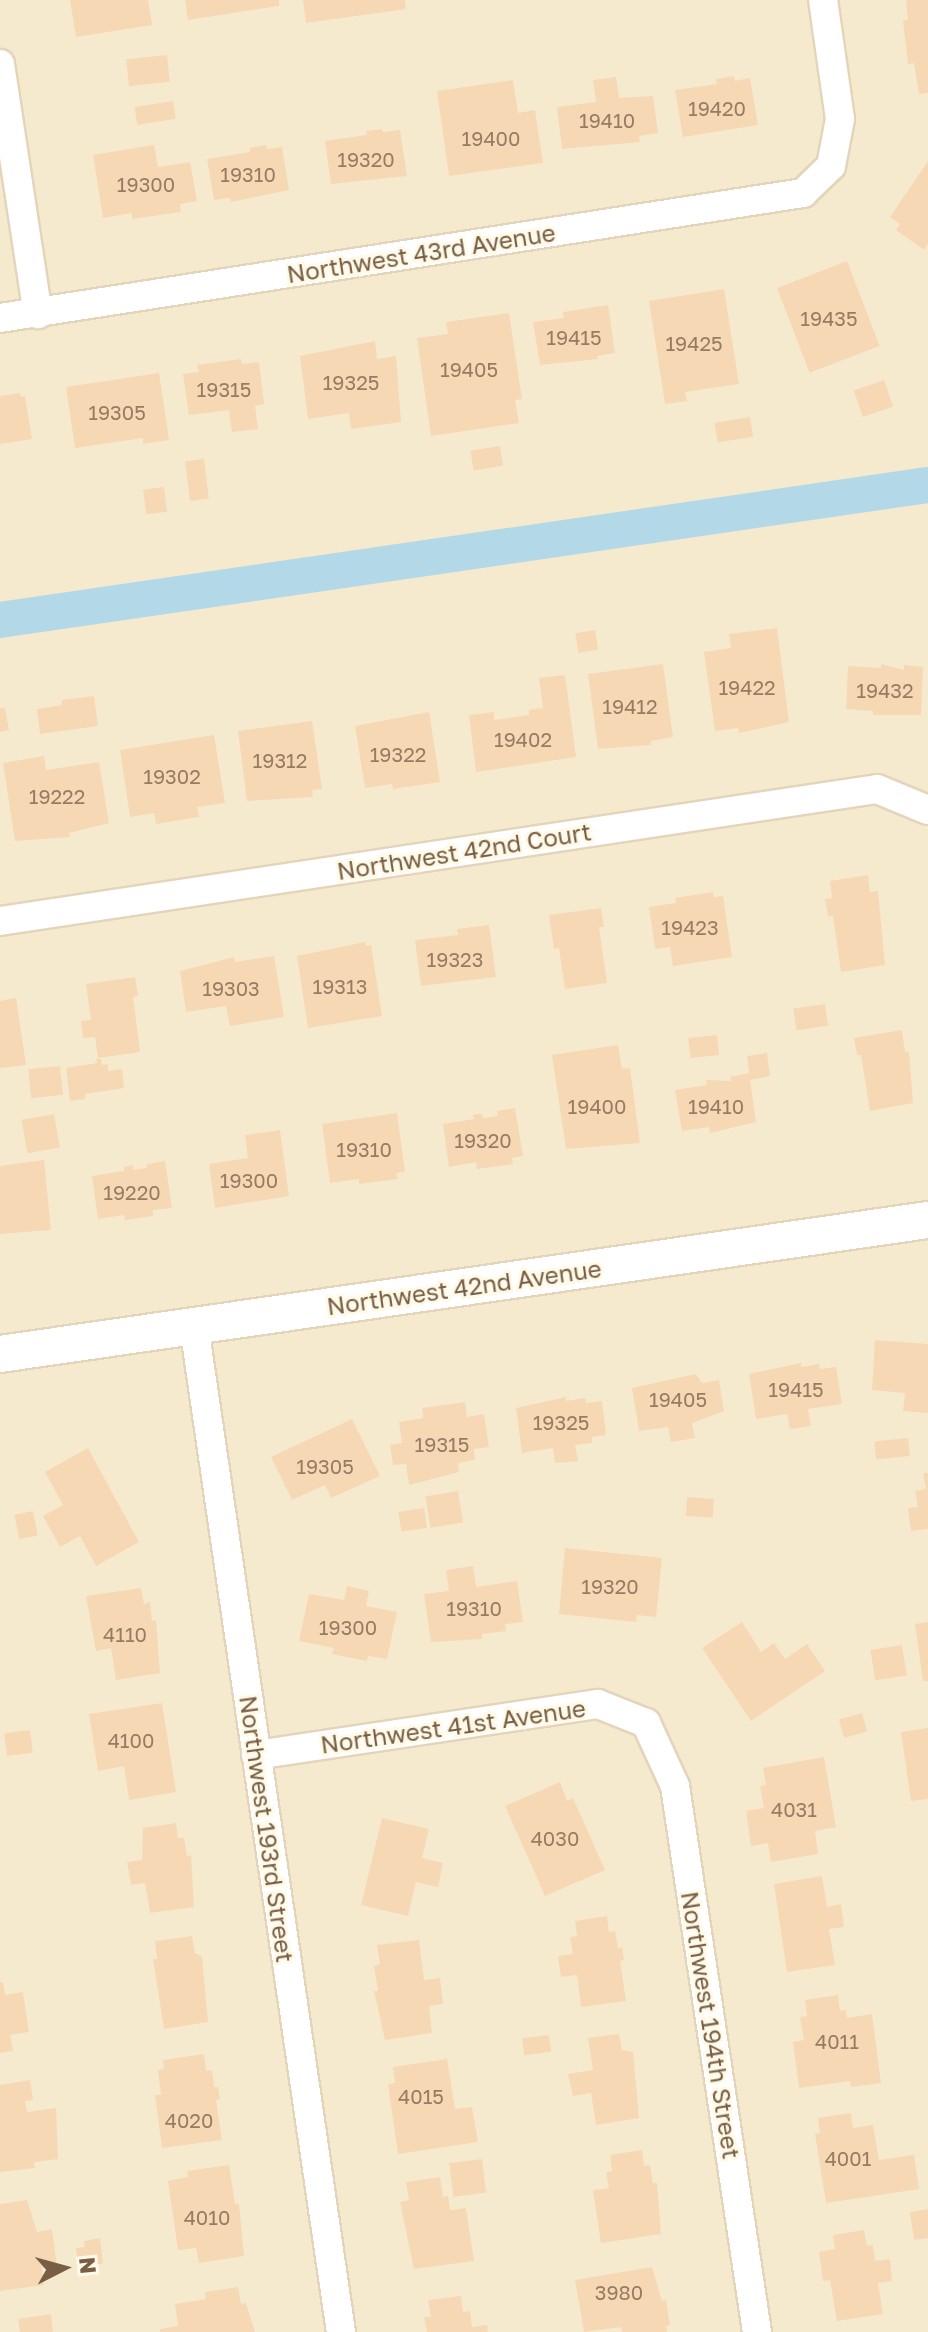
<!DOCTYPE html>
<html>
<head>
<meta charset="utf-8">
<style>
	body { margin:0 }
	#map { position:relative; width:928px; height:2332px; overflow:hidden; background:#fef7e0; font-family:"Golos Text",sans-serif }
	div>[style] { position:absolute }
	.residential>* { inset:0; background:#f6eace; transform-origin:0 0 }
	.canal>* { height:36px; margin:-18px; padding:0 18px; transform-origin:18px; border-radius:18px; background:#b3d9e9 }
	.building>* { inset:0; background:#f6d8b5; transform-origin:0 0 }
	.roads { filter:drop-shadow(2px 0 #e3d4bb) drop-shadow(-2px 0 #e3d4bb) drop-shadow(0 2px #e3d4bb) drop-shadow(0 -2px #e3d4bb) }
	.minor>* { height:28px; margin:-14px; padding:0 14px; transform-origin:14px; border-radius:14px; background:#fff }
	.tertiary>* { height:36px; margin:-18px; padding:0 18px; transform-origin:18px; border-radius:18px; background:#fff }
	span { translate:-50% -50%; white-space:nowrap; text-align:center; line-height:1.15; -webkit-text-stroke:6px #fff9e8; paint-order:stroke }
	.number-label { font-size:20px; color:#977c61 }
	.number-label span { -webkit-text-stroke-width:0 }
	.street-label { font-size:24px; color:#775e45 }
	.north { position:absolute; left:24px; top:2228px; width:80px; height:80px; -webkit-text-stroke:6px #fff9e8; paint-order:stroke; rotate:84deg; font-size:22px; font-weight:700; line-height:32px; text-align:center; color:#775e45 }
	.north::after { content:''; display:block; margin:auto; width:28px; height:36px; background:#775e45; clip-path:polygon(50% 0,100% 100%,50% 72%,0 100%) }
</style>
</head>
<body>
<div id="map">
	<div class="residential">
		<i style="left:0;top:0;width:928px;height:1331px"></i>
		<i style="left:928px;top:1250px;width:1082px;height:938px;rotate:90deg"></i>
	</div>
	<div class="canal">
		<i style="left:0;top:620px;width:938px;rotate:-8.28deg"></i>
	</div>
	<div class="building">
		<i style="clip-path:polygon(70px 0,148px 0,152px 25px,76px 37px)"></i>
		<i style="clip-path:polygon(185px 0,279px 0,279px 6px,188px 20px)"></i>
		<i style="clip-path:polygon(303px 0,405px 0,406px 9px,306px 23px)"></i>
		<i style="clip-path:polygon(906px 0,928px 0,928px 93px,919px 94px,914px 63px,908px 64px,903px 21px,908px 20px)"></i>
		<i style="left:167px;top:55px;width:27px;height:41px;rotate:84deg"></i>
		<i style="clip-path:polygon(734px 76px,735px 81px,750px 78px,758px 125px,683px 137px,675px 90px,717px 84px,716px 79px)"></i>
		<i style="clip-path:polygon(616px 77px,619px 98px,653px 96px,658px 133px,639px 136px,640px 142px,562px 149px,557px 107px,596px 102px,593px 80px)"></i>
		<i style="clip-path:polygon(513px 80px,518px 113px,535px 110px,543px 163px,449px 176px,437px 91px)"></i>
		<i style="left:173px;top:101px;width:18px;height:39px;rotate:81deg"></i>
		<i style="clip-path:polygon(382px 129px,383px 132px,400px 130px,407px 176px,331px 184px,325px 141px,367px 135px,366px 131px)"></i>
		<i style="clip-path:polygon(154px 145px,158px 167px,190px 162px,197px 201px,180px 204px,181px 212px,132px 219px,132px 213px,103px 218px,93px 155px)"></i>
		<i style="clip-path:polygon(266px 145px,267px 149px,282px 147px,289px 190px,231px 202px,230px 198px,214px 200px,207px 159px,250px 152px,250px 148px)"></i>
		<i style="clip-path:polygon(928px 161px,928px 244px,924px 250px,896px 230px,900px 224px,890px 217px)"></i>
		<i style="left:847px;top:261px;width:91px;height:75px;rotate:69deg"></i>
		<i style="clip-path:polygon(724px 289px,739px 384px,685px 392px,687px 401px,665px 404px,649px 301px)"></i>
		<i style="clip-path:polygon(608px 305px,615px 353px,597px 356px,598px 359px,540px 365px,533px 322px,564px 318px,563px 312px)"></i>
		<i style="clip-path:polygon(509px 313px,522px 399px,515px 400px,519px 423px,431px 436px,417px 338px,448px 334px,446px 322px)"></i>
		<i style="clip-path:polygon(375px 341px,377px 359px,396px 356px,401px 422px,351px 429px,349px 413px,308px 419px,300px 356px)"></i>
		<i style="clip-path:polygon(241px 359px,242px 364px,259px 362px,264px 404px,255px 406px,258px 429px,232px 432px,229px 410px,189px 415px,183px 374px,199px 372px,197px 365px)"></i>
		<i style="clip-path:polygon(159px 373px,169px 440px,143px 444px,143px 438px,75px 448px,66px 387px)"></i>
		<i style="left:884px;top:380px;width:28px;height:32px;rotate:71deg"></i>
		<i style="clip-path:polygon(20px 393px,21px 397px,25px 396px,32px 439px,0 444px,0 396px)"></i>
		<i style="left:750px;top:417px;width:20px;height:36px;rotate:81deg"></i>
		<i style="left:500px;top:446px;width:20px;height:30px;rotate:81deg"></i>
		<i style="left:204px;top:459px;width:40px;height:19px;rotate:83deg"></i>
		<i style="left:164px;top:487px;width:25px;height:21px;rotate:83deg"></i>
		<i style="clip-path:polygon(777px 628px,789px 722px,739px 733px,738px 728px,715px 731px,704px 652px,731px 648px,729px 634px)"></i>
		<i style="left:595px;top:630px;width:20px;height:20px;rotate:81deg"></i>
		<i style="clip-path:polygon(663px 664px,673px 737px,651px 741px,651px 745px,598px 749px,588px 674px)"></i>
		<i style="clip-path:polygon(881px 664px,904px 670px,904px 665px,923px 667px,921px 715px,873px 715px,873px 711px,846px 709px,848px 666px,881px 668px)"></i>
		<i style="clip-path:polygon(565px 675px,576px 757px,476px 772px,469px 715px,494px 712px,494px 720px,529px 715px,529px 710px,543px 708px,539px 678px)"></i>
		<i style="clip-path:polygon(94px 696px,98px 726px,40px 734px,37px 709px,62px 705px,62px 700px)"></i>
		<i style="clip-path:polygon(0 708px,5px 708px,9px 730px,0 732px)"></i>
		<i style="clip-path:polygon(429px 712px,440px 782px,393px 789px,392px 784px,365px 788px,355px 726px)"></i>
		<i style="clip-path:polygon(312px 721px,322px 789px,312px 790px,313px 797px,247px 801px,238px 731px)"></i>
		<i style="clip-path:polygon(214px 735px,225px 803px,197px 807px,199px 817px,156px 824px,154px 813px,130px 817px,120px 750px)"></i>
		<i style="clip-path:polygon(44px 756px,46px 770px,99px 762px,109px 823px,69px 833px,70px 837px,15px 841px,3px 763px)"></i>
		<i style="clip-path:polygon(868px 875px,870px 892px,878px 891px,885px 965px,841px 972px,833px 916px,828px 916px,825px 899px,832px 898px,830px 881px)"></i>
		<i style="clip-path:polygon(713px 892px,714px 897px,723px 896px,732px 957px,673px 966px,670px 947px,655px 949px,649px 907px,676px 903px,675px 898px)"></i>
		<i style="clip-path:polygon(601px 908px,604px 927px,599px 927px,607px 983px,565px 989px,559px 948px,554px 949px,549px 915px)"></i>
		<i style="clip-path:polygon(489px 925px,496px 977px,421px 986px,415px 940px,458px 935px,457px 929px)"></i>
		<i style="clip-path:polygon(365px 942px,366px 946px,371px 945px,382px 1016px,308px 1028px,297px 956px)"></i>
		<i style="clip-path:polygon(274px 956px,284px 1017px,230px 1026px,226px 1006px,186px 1012px,180px 971px,234px 957px,235px 962px)"></i>
		<i style="clip-path:polygon(135px 977px,138px 996px,133px 997px,140px 1052px,98px 1058px,95px 1037px,83px 1038px,81px 1021px,91px 1020px,86px 984px)"></i>
		<i style="clip-path:polygon(16px 998px,26px 1065px,0 1068px,0 1001px)"></i>
		<i style="left:825px;top:1004px;width:22px;height:32px;rotate:82deg"></i>
		<i style="clip-path:polygon(902px 1030px,905px 1052px,909px 1052px,913px 1103px,870px 1111px,861px 1055px,857px 1055px,854px 1038px)"></i>
		<i style="left:717px;top:1035px;width:20px;height:29px;rotate:84deg"></i>
		<i style="clip-path:polygon(618px 1045px,622px 1069px,630px 1068px,640px 1143px,566px 1149px,552px 1055px)"></i>
		<i style="clip-path:polygon(767px 1053px,770px 1076px,750px 1080px,756px 1122px,710px 1133px,709px 1127px,682px 1131px,675px 1090px,707px 1085px,706px 1080px,731px 1081px,730px 1077px,749px 1073px,747px 1056px)"></i>
		<i style="clip-path:polygon(96px 1059px,101px 1059px,102px 1065px,108px 1064px,108px 1071px,122px 1069px,124px 1088px,85px 1094px,85px 1099px,70px 1101px,66px 1068px,97px 1063px)"></i>
		<i style="left:60px;top:1066px;width:29px;height:32px;rotate:84deg"></i>
		<i style="clip-path:polygon(515px 1108px,523px 1156px,512px 1158px,513px 1164px,477px 1169px,476px 1162px,449px 1167px,443px 1124px,474px 1119px,473px 1115px,477px 1114px,482px 1114px,483px 1118px,498px 1116px,497px 1111px)"></i>
		<i style="clip-path:polygon(397px 1113px,405px 1172px,396px 1173px,398px 1179px,359px 1184px,359px 1179px,330px 1183px,322px 1124px)"></i>
		<i style="left:54px;top:1114px;width:34px;height:33px;rotate:80deg"></i>
		<i style="clip-path:polygon(280px 1130px,289px 1196px,215px 1208px,209px 1164px,248px 1158px,245px 1135px)"></i>
		<i style="clip-path:polygon(44px 1160px,51px 1230px,0 1234px,0 1166px)"></i>
		<i style="clip-path:polygon(165px 1161px,172px 1208px,153px 1210px,153px 1216px,125px 1220px,124px 1215px,98px 1219px,92px 1176px,124px 1171px,124px 1167px,133px 1165px,133px 1170px,147px 1168px,147px 1164px)"></i>
		<i style="clip-path:polygon(875px 1340px,928px 1344px,928px 1413px,903px 1411px,905px 1393px,872px 1390px)"></i>
		<i style="clip-path:polygon(801px 1363px,801px 1367px,819px 1364px,820px 1369px,836px 1367px,842px 1404px,808px 1409px,811px 1426px,790px 1429px,787px 1414px,756px 1419px,749px 1374px)"></i>
		<i style="clip-path:polygon(696px 1374px,702px 1383px,719px 1380px,724px 1411px,692px 1423px,695px 1438px,671px 1442px,668px 1427px,639px 1431px,632px 1388px)"></i>
		<i style="clip-path:polygon(566px 1397px,566px 1401px,585px 1398px,586px 1403px,602px 1401px,606px 1435px,592px 1437px,592px 1443px,575px 1445px,578px 1461px,555px 1463px,553px 1448px,522px 1453px,516px 1408px)"></i>
		<i style="clip-path:polygon(465px 1402px,467px 1417px,484px 1414px,489px 1447px,474px 1449px,475px 1460px,458px 1463px,459px 1472px,409px 1485px,406px 1464px,393px 1465px,390px 1445px,402px 1443px,399px 1422px,423px 1418px,422px 1408px)"></i>
		<i style="clip-path:polygon(352px 1419px,380px 1476px,331px 1498px,325px 1485px,292px 1500px,271px 1457px)"></i>
		<i style="left:908px;top:1438px;width:18px;height:34px;rotate:84deg"></i>
		<i style="clip-path:polygon(88px 1448px,139px 1542px,96px 1566px,80px 1536px,60px 1547px,43px 1516px,63px 1505px,45px 1472px)"></i>
		<i style="clip-path:polygon(923px 1473px,928px 1473px,928px 1529px,911px 1531px,908px 1508px,918px 1507px,915px 1491px,926px 1489px)"></i>
		<i style="left:458px;top:1491px;width:32px;height:33px;rotate:81deg"></i>
		<i style="left:687px;top:1497px;width:27px;height:19px;rotate:4deg"></i>
		<i style="left:424px;top:1508px;width:20px;height:26px;rotate:81deg"></i>
		<i style="left:33px;top:1511px;width:25px;height:19px;rotate:79deg"></i>
		<i style="clip-path:polygon(565px 1548px,662px 1558px,656px 1617px,637px 1615px,636px 1622px,559px 1614px)"></i>
		<i style="clip-path:polygon(473px 1566px,476px 1587px,517px 1581px,523px 1622px,505px 1624px,506px 1631px,482px 1634px,482px 1639px,431px 1642px,424px 1594px,449px 1591px,446px 1570px)"></i>
		<i style="clip-path:polygon(347px 1586px,369px 1591px,366px 1606px,397px 1612px,387px 1659px,368px 1656px,367px 1661px,332px 1654px,334px 1648px,299px 1641px,309px 1594px,344px 1600px)"></i>
		<i style="clip-path:polygon(141px 1588px,144px 1604px,150px 1602px,152px 1621px,156px 1620px,160px 1673px,116px 1680px,111px 1648px,96px 1651px,86px 1596px)"></i>
		<i style="clip-path:polygon(742px 1622px,761px 1652px,774px 1643px,785px 1659px,807px 1644px,825px 1671px,751px 1721px,702px 1648px)"></i>
		<i style="clip-path:polygon(928px 1622px,928px 1681px,923px 1681px,915px 1624px)"></i>
		<i style="left:902px;top:1645px;width:31px;height:32px;rotate:81deg"></i>
		<i style="clip-path:polygon(162px 1703px,176px 1792px,129px 1800px,124px 1766px,98px 1771px,89px 1714px)"></i>
		<i style="left:862px;top:1713px;width:19px;height:24px;rotate:74deg"></i>
		<i style="clip-path:polygon(928px 1728px,928px 1799px,911px 1801px,901px 1732px)"></i>
		<i style="left:30px;top:1730px;width:23px;height:26px;rotate:83deg"></i>
		<i style="clip-path:polygon(824px 1757px,836px 1827px,815px 1831px,818px 1854px,771px 1862px,768px 1843px,751px 1846px,746px 1811px,764px 1808px,760px 1786px,766px 1785px,763px 1768px)"></i>
		<i style="clip-path:polygon(560px 1782px,567px 1801px,573px 1798px,605px 1870px,545px 1896px,505px 1806px)"></i>
		<i style="clip-path:polygon(382px 1818px,429px 1829px,422px 1858px,443px 1863px,438px 1887px,416px 1882px,408px 1916px,361px 1905px)"></i>
		<i style="clip-path:polygon(176px 1823px,178px 1838px,184px 1838px,187px 1856px,191px 1855px,194px 1907px,150px 1913px,145px 1883px,131px 1885px,127px 1862px,142px 1860px,143px 1828px)"></i>
		<i style="clip-path:polygon(822px 1876px,827px 1907px,841px 1904px,844px 1927px,829px 1929px,835px 1965px,787px 1972px,774px 1884px)"></i>
		<i style="clip-path:polygon(607px 1916px,609px 1932px,615px 1931px,618px 1948px,622px 1947px,624px 1960px,620px 1961px,626px 2001px,581px 2007px,577px 1975px,561px 1977px,558px 1956px,573px 1954px,570px 1937px,577px 1936px,575px 1921px)"></i>
		<i style="clip-path:polygon(192px 1936px,195px 1953px,202px 1957px,208px 2022px,164px 2029px,153px 1959px,157px 1959px,155px 1941px)"></i>
		<i style="clip-path:polygon(419px 1940px,424px 1980px,440px 1978px,443px 2004px,429px 2006px,432px 2033px,385px 2040px,374px 1991px,378px 1991px,374px 1966px,380px 1964px,377px 1945px)"></i>
		<i style="clip-path:polygon(0 1982px,3px 1982px,5px 1995px,23px 1992px,29px 2032px,10px 2035px,13px 2051px,0 2053px)"></i>
		<i style="clip-path:polygon(838px 1995px,840px 2011px,846px 2010px,847px 2018px,872px 2014px,881px 2083px,851px 2087px,850px 2081px,799px 2088px,793px 2042px,804px 2040px,800px 2017px,807px 2016px,805px 2000px)"></i>
		<i style="clip-path:polygon(619px 2034px,622px 2050px,633px 2052px,639px 2118px,596px 2125px,591px 2093px,573px 2096px,568px 2074px,593px 2070px,588px 2038px)"></i>
		<i style="left:549px;top:2035px;width:17px;height:27px;rotate:83deg"></i>
		<i style="clip-path:polygon(204px 2054px,206px 2071px,212px 2070px,214px 2087px,218px 2087px,220px 2099px,216px 2100px,222px 2140px,162px 2148px,155px 2095px,161px 2095px,158px 2070px,164px 2069px,163px 2060px)"></i>
		<i style="clip-path:polygon(447px 2059px,455px 2109px,472px 2107px,478px 2142px,398px 2154px,388px 2084px,395px 2083px,393px 2067px)"></i>
		<i style="clip-path:polygon(30px 2080px,33px 2100px,25px 2101px,27px 2112px,56px 2108px,58px 2159px,34px 2162px,35px 2168px,0 2172px,0 2085px)"></i>
		<i style="clip-path:polygon(851px 2113px,853px 2128px,873px 2125px,879px 2160px,914px 2155px,919px 2189px,826px 2203px,815px 2134px,820px 2133px,818px 2118px)"></i>
		<i style="clip-path:polygon(642px 2150px,644px 2166px,650px 2165px,653px 2183px,657px 2183px,661px 2234px,601px 2243px,593px 2190px,609px 2188px,606px 2172px,612px 2171px,610px 2155px)"></i>
		<i style="left:482px;top:2159px;width:34px;height:33px;rotate:83deg"></i>
		<i style="clip-path:polygon(229px 2165px,235px 2204px,239px 2204px,244px 2256px,199px 2263px,196px 2248px,178px 2250px,168px 2181px,188px 2177px,187px 2171px)"></i>
		<i style="clip-path:polygon(440px 2177px,443px 2197px,448px 2196px,450px 2210px,466px 2208px,474px 2261px,414px 2269px,400px 2202px,409px 2200px,406px 2182px)"></i>
		<i style="clip-path:polygon(27px 2200px,37px 2232px,52px 2229px,57px 2266px,42px 2268px,44px 2285px,0 2291px,0 2204px)"></i>
		<i style="clip-path:polygon(928px 2209px,928px 2238px,914px 2240px,910px 2212px)"></i>
		<i style="clip-path:polygon(864px 2230px,867px 2246px,873px 2245px,875px 2261px,890px 2259px,892px 2281px,878px 2283px,883px 2314px,837px 2321px,830px 2280px,823px 2281px,819px 2252px,835px 2249px,833px 2235px)"></i>
		<i style="clip-path:polygon(100px 2238px,103px 2264px,78px 2264px,76px 2248px,85px 2247px,84px 2241px)"></i>
		<i style="clip-path:polygon(652px 2267px,662px 2301px,666px 2300px,670px 2325px,666px 2326px,667px 2332px,622px 2332px,621px 2327px,584px 2332px,575px 2280px)"></i>
		<i style="clip-path:polygon(238px 2287px,241px 2304px,246px 2303px,255px 2332px,160px 2332px,160px 2329px,178px 2326px,175px 2304px,206px 2299px,205px 2292px)"></i>
		<i style="clip-path:polygon(461px 2296px,463px 2312px,470px 2311px,472px 2327px,487px 2325px,488px 2332px,427px 2332px,424px 2317px,431px 2317px,428px 2300px)"></i>
		<i style="clip-path:polygon(51px 2314px,53px 2332px,20px 2332px,18px 2319px)"></i>
	</div>
	<div class="roads">
		<div class="minor">
			<i style="left:0;top:64px;width:253px;rotate:81.4deg"></i>
			<i style="left:0;top:318px;width:813px;rotate:-8.85deg"></i>
			<i style="left:803px;top:193px;width:39px;rotate:-44deg"></i>
			<i style="left:831px;top:166px;width:48px;rotate:-79.2deg"></i>
			<i style="left:840px;top:119px;width:120px;rotate:-98.1deg"></i>
			<i style="left:0;top:921px;width:887px;rotate:-8.56deg"></i>
			<i style="left:877px;top:789px;width:55px;rotate:22.4deg"></i>
			<i style="left:194px;top:1326px;width:1017px;rotate:81.69deg"></i>
			<i style="left:256px;top:1755px;width:346px;rotate:-8.5deg"></i>
			<i style="left:598px;top:1704px;width:52px;rotate:21.6deg"></i>
			<i style="left:646px;top:1723px;width:69px;rotate:65.3deg"></i>
			<i style="left:675px;top:1786px;width:552px;rotate:81.46deg"></i>
		</div>
		<div class="tertiary">
			<i style="left:0;top:1354px;width:938px;rotate:-8.22deg"></i>
		</div>
	</div>
	<div class="number-label">
		<span style="left:717px;top:108px">19420</span>
		<span style="left:607px;top:120px">19410</span>
		<span style="left:491px;top:138px">19400</span>
		<span style="left:366px;top:159px">19320</span>
		<span style="left:248px;top:174px">19310</span>
		<span style="left:146px;top:184px">19300</span>
		<span style="left:829px;top:318px">19435</span>
		<span style="left:574px;top:337px">19415</span>
		<span style="left:694px;top:343px">19425</span>
		<span style="left:469px;top:369px">19405</span>
		<span style="left:351px;top:382px">19325</span>
		<span style="left:224px;top:389px">19315</span>
		<span style="left:117px;top:412px">19305</span>
		<span style="left:747px;top:687px">19422</span>
		<span style="left:885px;top:690px">19432</span>
		<span style="left:630px;top:706px">19412</span>
		<span style="left:523px;top:739px">19402</span>
		<span style="left:398px;top:754px">19322</span>
		<span style="left:280px;top:760px">19312</span>
		<span style="left:172px;top:776px">19302</span>
		<span style="left:57px;top:796px">19222</span>
		<span style="left:690px;top:927px">19423</span>
		<span style="left:455px;top:959px">19323</span>
		<span style="left:340px;top:986px">19313</span>
		<span style="left:231px;top:988px">19303</span>
		<span style="left:597px;top:1106px">19400</span>
		<span style="left:716px;top:1106px">19410</span>
		<span style="left:483px;top:1140px">19320</span>
		<span style="left:364px;top:1149px">19310</span>
		<span style="left:249px;top:1180px">19300</span>
		<span style="left:132px;top:1192px">19220</span>
		<span style="left:796px;top:1389px">19415</span>
		<span style="left:678px;top:1399px">19405</span>
		<span style="left:561px;top:1422px">19325</span>
		<span style="left:442px;top:1444px">19315</span>
		<span style="left:325px;top:1466px">19305</span>
		<span style="left:610px;top:1586px">19320</span>
		<span style="left:474px;top:1608px">19310</span>
		<span style="left:348px;top:1627px">19300</span>
		<span style="left:125px;top:1634px">4110</span>
		<span style="left:131px;top:1740px">4100</span>
		<span style="left:794px;top:1809px">4031</span>
		<span style="left:555px;top:1838px">4030</span>
		<span style="left:837px;top:2041px">4011</span>
		<span style="left:421px;top:2096px">4015</span>
		<span style="left:189px;top:2120px">4020</span>
		<span style="left:848px;top:2158px">4001</span>
		<span style="left:207px;top:2217px">4010</span>
		<span style="left:619px;top:2292px">3980</span>
	</div>
	<div class="street-label">
		<span style="left:421px;top:253px;rotate:-9deg">Northwest 43rd Avenue</span>
		<span style="left:464px;top:851px;rotate:-9deg">Northwest 42nd Court</span>
		<span style="left:464px;top:1287px;rotate:-8deg">Northwest 42nd Avenue</span>
		<span style="left:453px;top:1726px;rotate:-8deg">Northwest 41st Avenue</span>
		<span style="left:267px;top:1829px;rotate:82deg">Northwest 193rd Street</span>
		<span style="left:711px;top:2025px;rotate:81deg">Northwest 194th Street</span>
	</div>
	<div class="north">N</div>
</div>
</body>
</html>
